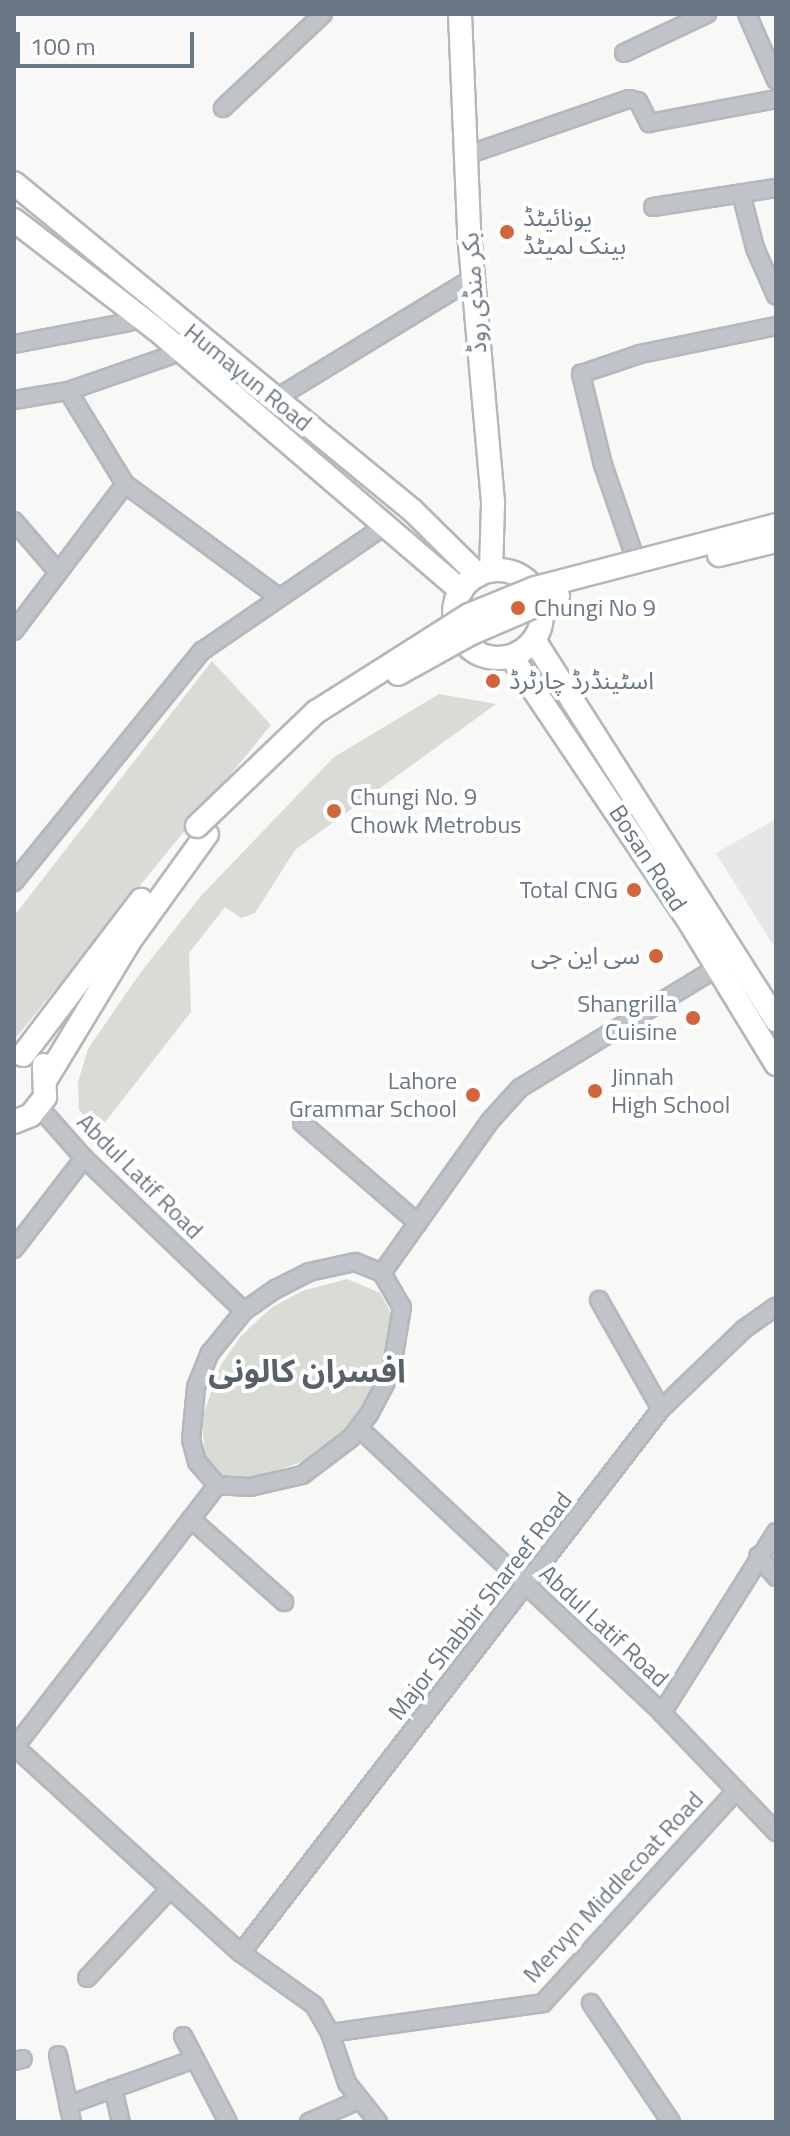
<!DOCTYPE html>
<html>
<head>
<meta charset="utf-8">
<style>
	body { margin:0 }
	#map { position:relative; width:790px; height:2136px; overflow:hidden; background:#f8f8f6; font-family:"Titillium Web","Noto Sans Arabic",sans-serif }
	div>[style] { position:absolute }
	.built>* { inset:0; background:#e6e7e6 }
	.green>* { inset:0; background:#d8dcd5 }
	.roads { filter:drop-shadow(2px 0 #b4b7bb) drop-shadow(-2px 0 #b4b7bb) drop-shadow(0 2px #b4b7bb) drop-shadow(0 -2px #b4b7bb) }
	.minor>* { height:16px; margin:-8px; padding:0 8px; transform-origin:8px; border-radius:8px; background:#c0c3c7 }
	.major>* { height:22px; margin:-11px; padding:0 11px; transform-origin:11px; border-radius:11px; background:#fff }
	.major>.ring { margin:-11px; padding:0; box-sizing:content-box; background:none; border:22px solid #fff; border-radius:50% }
	.bridges { filter:drop-shadow(2px 0 #b4b7bb) drop-shadow(-2px 0 #b4b7bb) drop-shadow(0 2px #b4b7bb) drop-shadow(0 -2px #b4b7bb) }
	.major-bridge>* { height:22px; margin:-11px; padding:0 11px; transform-origin:11px; border-radius:11px; background:#fff }
	.dots>* { width:22px; height:22px; translate:-50% -50%; box-sizing:border-box; border:4px solid #fff; border-radius:50% }
	span { translate:-50% -50%; white-space:nowrap; text-align:center; line-height:1.15; -webkit-text-stroke:8px #fff; paint-order:stroke }
	.poi-label { font-size:24px; color:#6a7784 }
	.left { translate:0 -50%; text-align:left }
	.right { translate:-100% -50%; text-align:right }
	.street-label { font-size:24px; color:#6a7784 }
	.district-label { font-size:32px; color:#57616a; font-weight:700 }
	.frame { position:absolute; inset:0; border:16px solid #6a7784; pointer-events:none }
	.scale { position:absolute; left:16px; top:32px; width:178px; height:36px; box-sizing:border-box; border:4px solid #6a7784; border-top:0; padding-left:10px; font-size:24px; line-height:28px; white-space:nowrap; color:#6a7784; -webkit-text-stroke:6px #fff; paint-order:stroke }
</style>
</head>
<body>
<div id="map">
	<div class="built">
		<i style="clip-path:polygon(776px 819px,776px 950px,716px 853px)"></i>
	</div>
	<div class="green">
		<i style="clip-path:polygon(212px 661px,271px 725px,14px 1040px,14px 916px)"></i>
		<i style="clip-path:polygon(439px 694px,496px 704px,295px 850px,255px 913px,241px 918px,225px 907px,189px 953px,191px 1012px,99px 1130px,79px 1110px,78px 1082px,88px 1049px,138px 976px,200px 897px,334px 757px)"></i>
		<i style="clip-path:polygon(347px 1279px,380px 1293px,391px 1313px,392px 1347px,385px 1374px,351px 1429px,312px 1458px,253px 1479px,224px 1478px,206px 1459px,201px 1420px,221px 1365px,241px 1336px,271px 1308px,302px 1291px)"></i>
	</div>
	<div class="roads">
		<div class="minor">
			<i style="left:747px;top:14px;width:72px;rotate:66.3deg"></i>
			<i style="left:624px;top:53px;width:92px;rotate:-25.2deg"></i>
			<i style="left:223px;top:108px;width:137px;rotate:-43.2deg"></i>
			<i style="left:467px;top:155px;width:171px;rotate:-19.1deg"></i>
			<i style="left:629px;top:99px;width:9px;rotate:13deg"></i>
			<i style="left:638px;top:101px;width:25px;rotate:63deg"></i>
			<i style="left:649px;top:123px;width:129px;rotate:-10.7deg"></i>
			<i style="left:741px;top:193px;width:57px;rotate:75.7deg"></i>
			<i style="left:755px;top:248px;width:52px;rotate:66.4deg"></i>
			<i style="left:653px;top:207px;width:124px;rotate:-8.8deg"></i>
			<i style="left:14px;top:344px;width:117px;rotate:-10.8deg"></i>
			<i style="left:68px;top:391px;width:109px;rotate:58.5deg"></i>
			<i style="left:125px;top:484px;width:190px;rotate:36.4deg"></i>
			<i style="left:275px;top:399px;width:234px;rotate:-31.4deg"></i>
			<i style="left:14px;top:400px;width:55px;rotate:-9.5deg"></i>
			<i style="left:68px;top:391px;width:107px;rotate:-19.1deg"></i>
			<i style="left:14px;top:521px;width:67px;rotate:49.2deg"></i>
			<i style="left:632px;top:549px;width:89px;rotate:-109deg"></i>
			<i style="left:603px;top:465px;width:94px;rotate:-103.6deg"></i>
			<i style="left:581px;top:374px;width:62px;rotate:-18.7deg"></i>
			<i style="left:640px;top:354px;width:139px;rotate:-11.6deg"></i>
			<i style="left:14px;top:631px;width:184px;rotate:-52.9deg"></i>
			<i style="left:14px;top:882px;width:298px;rotate:-50.9deg"></i>
			<i style="left:202px;top:651px;width:219px;rotate:-34.4deg"></i>
			<i style="left:39px;top:1107px;width:68px;rotate:48.6deg"></i>
			<i style="left:84px;top:1158px;width:221px;rotate:43.7deg"></i>
			<i style="left:302px;top:1123px;width:153px;rotate:40.8deg"></i>
			<i style="left:14px;top:1249px;width:115px;rotate:-52.4deg"></i>
			<i style="left:355px;top:1262px;width:29px;rotate:22deg"></i>
			<i style="left:382px;top:1273px;width:39px;rotate:60deg"></i>
			<i style="left:402px;top:1307px;width:67px;rotate:99.5deg"></i>
			<i style="left:391px;top:1373px;width:47px;rotate:118.2deg"></i>
			<i style="left:369px;top:1414px;width:30px;rotate:127deg"></i>
			<i style="left:351px;top:1438px;width:61px;rotate:142.9deg"></i>
			<i style="left:302px;top:1475px;width:53px;rotate:167deg"></i>
			<i style="left:250px;top:1487px;width:33px;rotate:-177deg"></i>
			<i style="left:217px;top:1485px;width:30px;rotate:-131deg"></i>
			<i style="left:197px;top:1462px;width:23px;rotate:-105deg"></i>
			<i style="left:191px;top:1440px;width:53px;rotate:-84.6deg"></i>
			<i style="left:196px;top:1387px;width:37px;rotate:-68deg"></i>
			<i style="left:210px;top:1353px;width:54px;rotate:-51deg"></i>
			<i style="left:244px;top:1311px;width:39px;rotate:-35deg"></i>
			<i style="left:276px;top:1289px;width:37px;rotate:-27deg"></i>
			<i style="left:309px;top:1272px;width:47px;rotate:-12.3deg"></i>
			<i style="left:382px;top:1273px;width:186px;rotate:-54.6deg"></i>
			<i style="left:490px;top:1121px;width:45px;rotate:-47.7deg"></i>
			<i style="left:520px;top:1088px;width:232px;rotate:-31.4deg"></i>
			<i style="left:599px;top:1300px;width:125px;rotate:60.4deg"></i>
			<i style="left:359px;top:1428px;width:416px;rotate:43.2deg"></i>
			<i style="left:662px;top:1713px;width:165px;rotate:46.2deg"></i>
			<i style="left:191px;top:1519px;width:125px;rotate:41.7deg"></i>
			<i style="left:758px;top:1556px;width:28px;rotate:49deg"></i>
			<i style="left:662px;top:1713px;width:214px;rotate:-57.8deg"></i>
			<i style="left:14px;top:1746px;width:307px;rotate:42.4deg"></i>
			<i style="left:241px;top:1953px;width:90px;rotate:35.5deg"></i>
			<i style="left:314px;top:2005px;width:32px;rotate:60deg"></i>
			<i style="left:330px;top:2033px;width:53px;rotate:71.2deg"></i>
			<i style="left:347px;top:2083px;width:50px;rotate:51.5deg"></i>
			<i style="left:14px;top:1748px;width:332px;rotate:-52.3deg"></i>
			<i style="left:241px;top:1953px;width:687px;rotate:-52.33deg"></i>
			<i style="left:661px;top:1409px;width:115px;rotate:-43.9deg"></i>
			<i style="left:744px;top:1329px;width:39px;rotate:-35deg"></i>
			<i style="left:87px;top:1978px;width:122px;rotate:-47deg"></i>
			<i style="left:591px;top:2003px;width:143px;rotate:56.1deg"></i>
			<i style="left:330px;top:2033px;width:215px;rotate:-8deg"></i>
			<i style="left:543px;top:2003px;width:287px;rotate:-47.7deg"></i>
			<i style="left:183px;top:2036px;width:97px;rotate:62.4deg"></i>
			<i style="left:58px;top:2055px;width:68px;rotate:78.2deg"></i>
			<i style="left:14px;top:2061px;width:9px;rotate:-13deg"></i>
			<i style="left:113px;top:2088px;width:35px;rotate:77deg"></i>
			<i style="left:68px;top:2105px;width:135px;rotate:-19.9deg"></i>
			<i style="left:309px;top:2122px;width:52px;rotate:-23.6deg"></i>
		</div>
		<div class="major">
			<i style="left:460px;top:14px;width:219px;rotate:87.6deg"></i>
			<i style="left:469px;top:233px;width:272px;rotate:84.9deg"></i>
			<i style="left:493px;top:504px;width:67px;rotate:91.7deg"></i>
			<i style="left:14px;top:183px;width:515px;rotate:39.41deg"></i>
			<i style="left:412px;top:510px;width:93px;rotate:44.6deg"></i>
			<i style="left:14px;top:220px;width:180px;rotate:37.6deg"></i>
			<i style="left:157px;top:330px;width:401px;rotate:40.6deg"></i>
			<i class="ring" style="left:454px;top:570px;width:66px;height:66px"></i>
			<i style="left:534px;top:640px;width:451px;rotate:57.5deg"></i>
			<i style="left:511px;top:656px;width:310px;rotate:56.1deg"></i>
			<i style="left:684px;top:913px;width:177px;rotate:58.6deg"></i>
			<i style="left:23px;top:1055px;width:195px;rotate:-52.7deg"></i>
			<i style="left:48px;top:1076px;width:157px;rotate:-58.8deg"></i>
			<i style="left:129px;top:942px;width:133px;rotate:-54.2deg"></i>
			<i style="left:14px;top:1122px;width:18px;rotate:-22deg"></i>
			<i style="left:31px;top:1115px;width:23px;rotate:-52deg"></i>
			<i style="left:45px;top:1097px;width:32px;rotate:-92deg"></i>
		</div>
	</div>
	<div class="bridges">
		<div class="major-bridge">
			<i style="left:719px;top:555px;width:59px;rotate:-13.8deg"></i>
			<i style="left:398px;top:674px;width:82px;rotate:-29.1deg"></i>
			<i style="left:470px;top:634px;width:96px;rotate:-23.4deg"></i>
			<i style="left:197px;top:826px;width:165px;rotate:-43.8deg"></i>
			<i style="left:316px;top:712px;width:181px;rotate:-32.4deg"></i>
			<i style="left:469px;top:615px;width:71px;rotate:-22.2deg"></i>
			<i style="left:535px;top:588px;width:249px;rotate:-14.6deg"></i>
		</div>
	</div>
	<div class="dots">
		<i style="left:507px;top:232px;background:#d4643a"></i>
		<i style="left:518px;top:608px;background:#d4643a"></i>
		<i style="left:493px;top:681px;background:#d4643a"></i>
		<i style="left:334px;top:811px;background:#d4643a"></i>
		<i style="left:634px;top:890px;background:#d4643a"></i>
		<i style="left:656px;top:956px;background:#d4643a"></i>
		<i style="left:693px;top:1018px;background:#d4643a"></i>
		<i style="left:595px;top:1091px;background:#d4643a"></i>
		<i style="left:473px;top:1095px;background:#d4643a"></i>
	</div>
	<div class="poi-label">
		<span class="left" style="left:523px;top:232px">یونائیٹڈ<br>بینک لمیٹڈ</span>
		<span class="left" style="left:534px;top:608px">Chungi No 9</span>
		<span class="left" style="left:509px;top:681px">اسٹینڈرڈ چارٹرڈ</span>
		<span class="left" style="left:350px;top:811px">Chungi No. 9<br>Chowk Metrobus</span>
		<span class="right" style="left:618px;top:890px">Total CNG</span>
		<span class="right" style="left:640px;top:956px">سی این جی</span>
		<span class="right" style="left:677px;top:1018px">Shangrilla<br>Cuisine</span>
		<span class="left" style="left:611px;top:1091px">Jinnah<br>High School</span>
		<span class="right" style="left:457px;top:1095px">Lahore<br>Grammar School</span>
	</div>
	<div class="street-label">
		<span style="left:474px;top:293px;rotate:-94deg">بکر منڈی روڈ</span>
		<span style="left:248px;top:377px;rotate:39deg">Humayun Road</span>
		<span style="left:648px;top:858px;rotate:57deg">Bosan Road</span>
		<span style="left:140px;top:1176px;rotate:45deg">Abdul Latif Road</span>
		<span style="left:480px;top:1606px;rotate:-52deg">Major Shabbir Shareef Road</span>
		<span style="left:604px;top:1626px;rotate:43deg">Abdul Latif Road</span>
		<span style="left:613px;top:1887px;rotate:-47deg">Mervyn Middlecoat Road</span>
	</div>
	<div class="district-label">
		<span style="left:307px;top:1370px">افسران کالونی</span>
	</div>
	<div class="frame"></div>
	<div class="scale">100 m</div>
</div>
</body>
</html>
